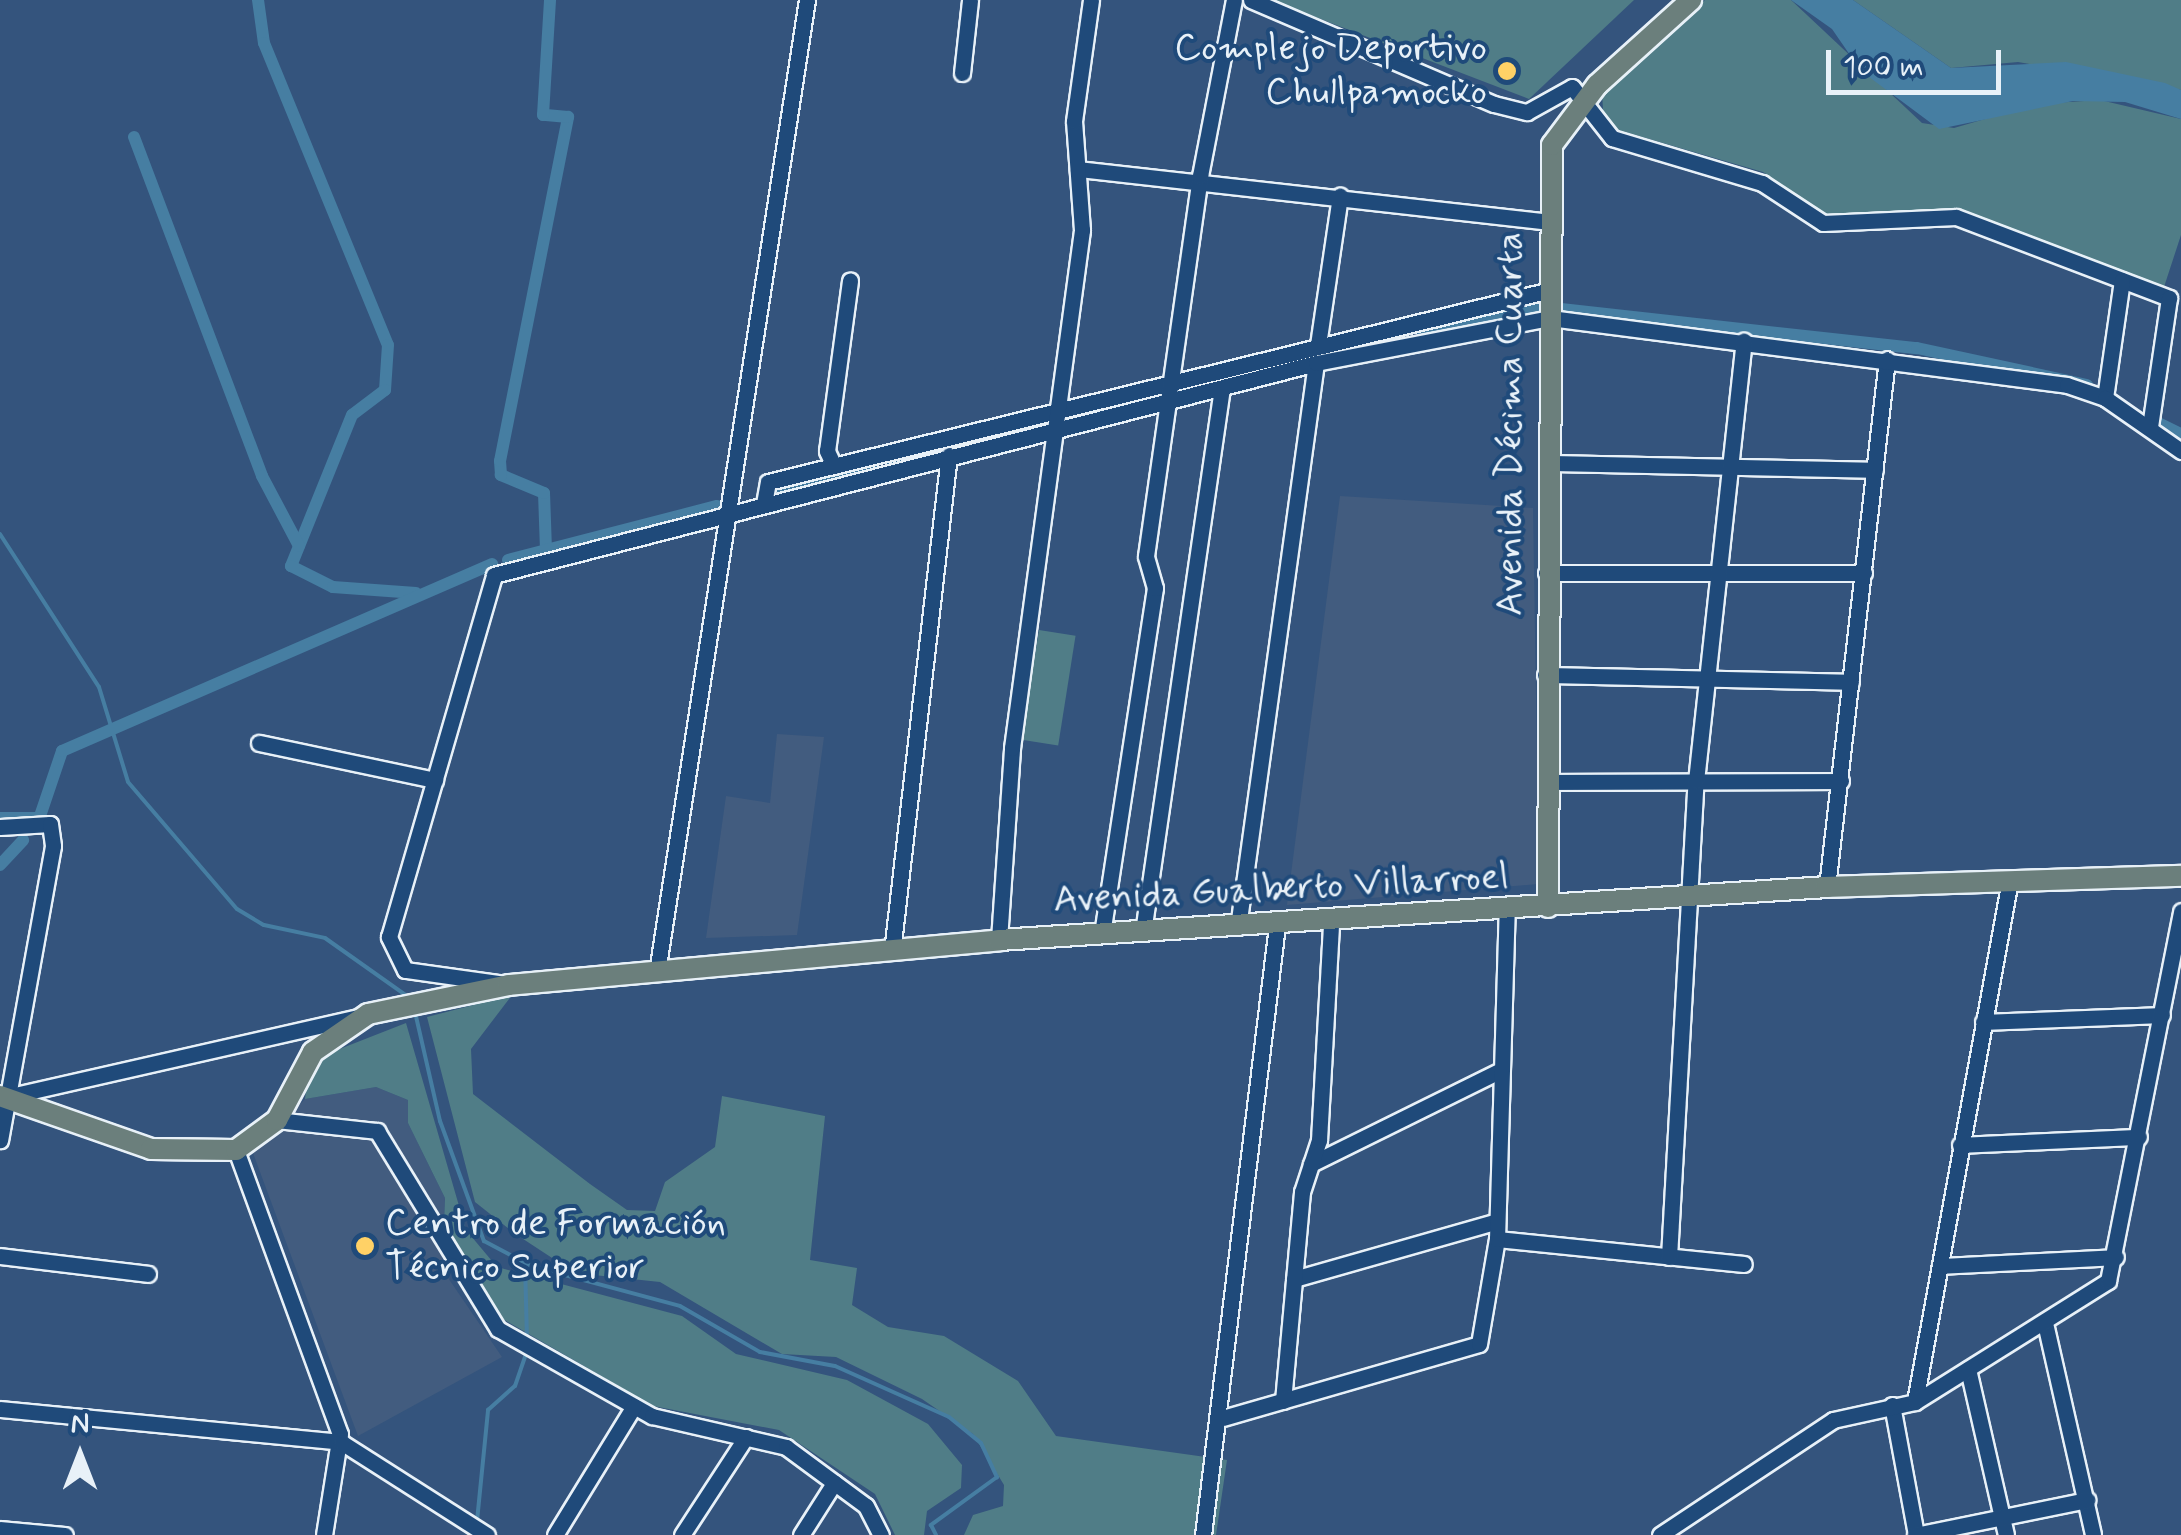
<!DOCTYPE html>
<html>
<head>
<meta charset="utf-8">
<style>
	body { margin:0 }
	#map { position:relative; width:2181px; height:1535px; overflow:hidden; background:#34547d; font-family:Mynerve,sans-serif }
	div>[style] { position:absolute }
	.built>* { inset:0; background:#425c7f }
	.green>* { inset:0; background:#507d87; transform-origin:0 0 }
	.water>* { inset:0; background:#467ea2 }
	.stream>* { height:4px; margin:-2px; padding:0 2px; transform-origin:2px; border-radius:2px; background:#467ea2 }
	.canal>* { height:12px; margin:-6px; padding:0 6px; transform-origin:6px; border-radius:6px; background:#467ea2 }
	.roads { filter:drop-shadow(2px 0 #e8f1f8) drop-shadow(-2px 0 #e8f1f8) drop-shadow(0 2px #e8f1f8) drop-shadow(0 -2px #e8f1f8) }
	.minor>* { height:15px; margin:-7.5px; padding:0 7.5px; transform-origin:7.5px; border-radius:7.5px; background:#1f4a7a }
	.major>* { height:20px; margin:-10px; padding:0 10px; transform-origin:10px; border-radius:10px; background:#6b7f7c }
	.dots>* { width:28px; height:28px; translate:-50% -50%; box-sizing:border-box; border:5px solid #1f4a7a; border-radius:50% }
	span { translate:-50% -50%; white-space:nowrap; text-align:center; line-height:1.15; -webkit-text-stroke:8px #1f4a7a; paint-order:stroke }
	.poi-label { font-size:38px; color:#e8f1f8 }
	.right { translate:-100% -50%; text-align:right }
	.left { translate:0 -50%; text-align:left }
	.street-label { font-size:38px; color:#e8f1f8 }
	.north { position:absolute; left:30px; top:1405px; width:100px; height:100px; -webkit-text-stroke:8px #1f4a7a; paint-order:stroke; rotate:0deg; font-size:28px; font-weight:700; line-height:40px; text-align:center; color:#e8f1f8 }
	.north::after { content:''; display:block; margin:auto; width:35px; height:45px; background:#e8f1f8; clip-path:polygon(50% 0,100% 100%,50% 72%,0 100%) }
	.scale { position:absolute; left:1826px; top:50px; width:175px; height:45px; box-sizing:border-box; border:5px solid #e8f1f8; border-top:0; padding-left:12px; font-size:30px; line-height:35px; white-space:nowrap; color:#e8f1f8; -webkit-text-stroke:8px #1f4a7a; paint-order:stroke }
</style>
</head>
<body>
<div id="map">
	<div class="built">
		<i style="clip-path:polygon(1340px 496px,1533px 508px,1539px 884px,1287px 905px)"></i>
		<i style="clip-path:polygon(777px 734px,824px 737px,797px 935px,706px 938px,726px 796px,770px 803px)"></i>
		<i style="clip-path:polygon(376px 1087px,408px 1100px,408px 1123px,445px 1198px,442px 1269px,502px 1357px,358px 1436px,253px 1153px,305px 1099px)"></i>
	</div>
	<div class="green">
		<i style="clip-path:polygon(1271px 0,1634px 0,1529px 99px)"></i>
		<i style="clip-path:polygon(1705px 0,1791px 0,1922px 123px,1954px 128px,2037px 104px,2100px 100px,2181px 119px,2181px 235px,2164px 287px,1962px 210px,1875px 221px,1824px 214px,1763px 172px,1604px 126px,1602px 92px)"></i>
		<i style="clip-path:polygon(1853px 0,2181px 0,2181px 90px,2018px 62px,1951px 68px)"></i>
		<i style="left:1039px;top:630px;width:37px;height:111px;rotate:9deg"></i>
		<i style="clip-path:polygon(512px 995px,471px 1049px,473px 1094px,590px 1184px,627px 1210px,655px 1211px,665px 1182px,715px 1147px,722px 1096px,825px 1116px,810px 1260px,857px 1268px,852px 1305px,888px 1327px,944px 1336px,1018px 1381px,1056px 1436px,1227px 1460px,1216px 1535px,964px 1535px,973px 1515px,1003px 1506px,1004px 1485px,973px 1434px,922px 1399px,836px 1357px,782px 1354px,660px 1282px,575px 1273px,514px 1233px,475px 1202px,427px 1017px)"></i>
		<i style="clip-path:polygon(406px 1023px,466px 1230px,497px 1267px,682px 1316px,736px 1354px,847px 1380px,928px 1424px,962px 1465px,961px 1488px,927px 1511px,924px 1535px,895px 1535px,875px 1494px,779px 1430px,653px 1406px,501px 1318px,444px 1224px,445px 1198px,408px 1123px,408px 1100px,376px 1087px,305px 1099px,308px 1071px,332px 1052px)"></i>
	</div>
	<div class="water">
		<i style="clip-path:polygon(1791px 0,1853px 0,1951px 68px,2066px 62px,2165px 83px,2181px 90px,2181px 119px,2125px 102px,2073px 101px,1939px 129px,1861px 71px,1832px 29px)"></i>
	</div>
	<div class="stream">
		<i style="left:0;top:534px;width:182px;rotate:57.1deg"></i>
		<i style="left:99px;top:687px;width:99px;rotate:73deg"></i>
		<i style="left:128px;top:782px;width:167px;rotate:49.4deg"></i>
		<i style="left:237px;top:909px;width:31px;rotate:31deg"></i>
		<i style="left:264px;top:925px;width:62px;rotate:12deg"></i>
		<i style="left:325px;top:938px;width:105px;rotate:35.3deg"></i>
		<i style="left:415px;top:1012px;width:112px;rotate:77.1deg"></i>
		<i style="left:440px;top:1121px;width:128px;rotate:69.9deg"></i>
		<i style="left:484px;top:1241px;width:53px;rotate:28deg"></i>
		<i style="left:531px;top:1266px;width:154px;rotate:15deg"></i>
		<i style="left:680px;top:1306px;width:92px;rotate:29.9deg"></i>
		<i style="left:760px;top:1352px;width:76px;rotate:10.6deg"></i>
		<i style="left:835px;top:1366px;width:125px;rotate:24.1deg"></i>
		<i style="left:949px;top:1417px;width:41px;rotate:39.1deg"></i>
		<i style="left:981px;top:1443px;width:38px;rotate:65deg"></i>
		<i style="left:997px;top:1477px;width:82px;rotate:144deg"></i>
		<i style="left:931px;top:1525px;width:11px;rotate:63deg"></i>
		<i style="left:525px;top:1263px;width:79px;rotate:88.5deg"></i>
		<i style="left:477px;top:1521px;width:112px;rotate:-84.3deg"></i>
		<i style="left:488px;top:1410px;width:36px;rotate:-42deg"></i>
		<i style="left:515px;top:1386px;width:36px;rotate:-71deg"></i>
	</div>
	<div class="canal">
		<i style="left:258px;top:0;width:43px;rotate:82.1deg"></i>
		<i style="left:264px;top:43px;width:326px;rotate:67.7deg"></i>
		<i style="left:388px;top:345px;width:45px;rotate:93.8deg"></i>
		<i style="left:385px;top:390px;width:41px;rotate:142.9deg"></i>
		<i style="left:352px;top:415px;width:163px;rotate:112deg"></i>
		<i style="left:291px;top:566px;width:47px;rotate:26.6deg"></i>
		<i style="left:333px;top:587px;width:83px;rotate:4.1deg"></i>
		<i style="left:134px;top:137px;width:362px;rotate:69.3deg"></i>
		<i style="left:262px;top:476px;width:79px;rotate:62.1deg"></i>
		<i style="left:1561px;top:309px;width:358px;rotate:6.3deg"></i>
		<i style="left:1917px;top:348px;width:174px;rotate:12.3deg"></i>
		<i style="left:1421px;top:329px;width:122px;rotate:-10.4deg"></i>
		<i style="left:2158px;top:423px;width:25px;rotate:26deg"></i>
		<i style="left:893px;top:462px;width:120px;rotate:-15.4deg"></i>
		<i style="left:776px;top:491px;width:100px;rotate:-13.9deg"></i>
		<i style="left:546px;top:550px;width:57px;rotate:-92deg"></i>
		<i style="left:544px;top:493px;width:47px;rotate:-157.3deg"></i>
		<i style="left:501px;top:475px;width:14px;rotate:-94deg"></i>
		<i style="left:500px;top:461px;width:351px;rotate:-78.8deg"></i>
		<i style="left:568px;top:117px;width:25px;rotate:-175deg"></i>
		<i style="left:543px;top:115px;width:115px;rotate:-86.5deg"></i>
		<i style="left:508px;top:560px;width:216px;rotate:-14.5deg"></i>
		<i style="left:0;top:818px;width:41px"></i>
		<i style="left:38px;top:822px;width:75px;rotate:-71.3deg"></i>
		<i style="left:62px;top:751px;width:469px;rotate:-23.5deg"></i>
		<i style="left:0;top:865px;width:34px;rotate:-47deg"></i>
	</div>
	<div class="roads">
		<div class="minor">
			<i style="left:1251px;top:0;width:264px;rotate:23.2deg"></i>
			<i style="left:1494px;top:104px;width:34px;rotate:14deg"></i>
			<i style="left:1527px;top:112px;width:51px;rotate:-29.1deg"></i>
			<i style="left:1572px;top:87px;width:65px;rotate:51.9deg"></i>
			<i style="left:1612px;top:138px;width:157px;rotate:16.7deg"></i>
			<i style="left:1762px;top:183px;width:73px;rotate:33.3deg"></i>
			<i style="left:1823px;top:223px;width:133px;rotate:-2.6deg"></i>
			<i style="left:1956px;top:217px;width:228px;rotate:20.8deg"></i>
			<i style="left:2169px;top:298px;width:130px;rotate:98.4deg"></i>
			<i style="left:962px;top:73px;width:73px;rotate:-83.7deg"></i>
			<i style="left:1078px;top:169px;width:470px;rotate:6.4deg"></i>
			<i style="left:1318px;top:345px;width:151px;rotate:-81.6deg"></i>
			<i style="left:2105px;top:398px;width:119px;rotate:-81.8deg"></i>
			<i style="left:1548px;top:463px;width:327px;rotate:1.2deg"></i>
			<i style="left:834px;top:466px;width:17px;rotate:-115deg"></i>
			<i style="left:827px;top:451px;width:172px;rotate:-82.3deg"></i>
			<i style="left:764px;top:504px;width:22px;rotate:-80deg"></i>
			<i style="left:768px;top:482px;width:805px;rotate:-13.79deg"></i>
			<i style="left:1546px;top:573px;width:318px"></i>
			<i style="left:1545px;top:675px;width:306px;rotate:1.3deg"></i>
			<i style="left:259px;top:743px;width:180px;rotate:11.9deg"></i>
			<i style="left:1546px;top:782px;width:295px;rotate:-0.2deg"></i>
			<i style="left:0;top:827px;width:50px;rotate:-3.4deg"></i>
			<i style="left:50px;top:824px;width:22px;rotate:82deg"></i>
			<i style="left:53px;top:846px;width:299px;rotate:100.2deg"></i>
			<i style="left:1827px;top:887px;width:531px;rotate:-83.52deg"></i>
			<i style="left:1238px;top:927px;width:569px;rotate:-82.13deg"></i>
			<i style="left:1143px;top:932px;width:550px;rotate:-81.74deg"></i>
			<i style="left:1102px;top:934px;width:350px;rotate:-81.3deg"></i>
			<i style="left:1155px;top:588px;width:33px;rotate:-106deg"></i>
			<i style="left:1146px;top:556px;width:384px;rotate:-81.9deg"></i>
			<i style="left:1200px;top:176px;width:179px;rotate:-79.1deg"></i>
			<i style="left:999px;top:940px;width:192px;rotate:-86.1deg"></i>
			<i style="left:1012px;top:748px;width:523px;rotate:-82.3deg"></i>
			<i style="left:1082px;top:230px;width:109px;rotate:-94.2deg"></i>
			<i style="left:1074px;top:121px;width:122px;rotate:-82deg"></i>
			<i style="left:892px;top:952px;width:500px;rotate:-83.46deg"></i>
			<i style="left:657px;top:972px;width:984px;rotate:-81.23deg"></i>
			<i style="left:505px;top:984px;width:101px;rotate:-172deg"></i>
			<i style="left:405px;top:970px;width:37px;rotate:-116deg"></i>
			<i style="left:389px;top:937px;width:377px;rotate:-73.8deg"></i>
			<i style="left:494px;top:575px;width:849px;rotate:-14.46deg"></i>
			<i style="left:1316px;top:363px;width:238px;rotate:-10.9deg"></i>
			<i style="left:1550px;top:318px;width:521px;rotate:7.38deg"></i>
			<i style="left:2067px;top:385px;width:40px;rotate:18.9deg"></i>
			<i style="left:2105px;top:398px;width:93px;rotate:34.9deg"></i>
			<i style="left:1983px;top:1022px;width:179px;rotate:-2.2deg"></i>
			<i style="left:6px;top:1097px;width:360px;rotate:-12.8deg"></i>
			<i style="left:277px;top:1120px;width:101px;rotate:6.3deg"></i>
			<i style="left:377px;top:1131px;width:232px;rotate:58.6deg"></i>
			<i style="left:498px;top:1329px;width:177px;rotate:29.5deg"></i>
			<i style="left:652px;top:1416px;width:138px;rotate:13deg"></i>
			<i style="left:786px;top:1447px;width:99px;rotate:36.4deg"></i>
			<i style="left:866px;top:1506px;width:33px;rotate:63deg"></i>
			<i style="left:1960px;top:1145px;width:179px;rotate:-2.6deg"></i>
			<i style="left:236px;top:1150px;width:302px;rotate:69.9deg"></i>
			<i style="left:340px;top:1434px;width:102px;rotate:99deg"></i>
			<i style="left:1311px;top:1164px;width:208px;rotate:-26.3deg"></i>
			<i style="left:1497px;top:1239px;width:248px;rotate:5.8deg"></i>
			<i style="left:0;top:1256px;width:149px;rotate:6.9deg"></i>
			<i style="left:1669px;top:1257px;width:477px;rotate:-86.8deg"></i>
			<i style="left:1696px;top:781px;width:443px;rotate:-83.8deg"></i>
			<i style="left:1940px;top:1266px;width:176px;rotate:-2.9deg"></i>
			<i style="left:1294px;top:1279px;width:211px;rotate:-15.9deg"></i>
			<i style="left:2045px;top:1323px;width:217px;rotate:77.2deg"></i>
			<i style="left:1968px;top:1369px;width:170px;rotate:77.1deg"></i>
			<i style="left:1283px;top:1401px;width:210px;rotate:-84.8deg"></i>
			<i style="left:1302px;top:1192px;width:55px;rotate:-71.9deg"></i>
			<i style="left:1319px;top:1140px;width:217px;rotate:-86.8deg"></i>
			<i style="left:1915px;top:1402px;width:531px;rotate:-79.69deg"></i>
			<i style="left:1892px;top:1405px;width:132px;rotate:79.5deg"></i>
			<i style="left:0;top:1409px;width:343px;rotate:5.5deg"></i>
			<i style="left:341px;top:1442px;width:173px;rotate:32.5deg"></i>
			<i style="left:1223px;top:1418px;width:266px;rotate:-16.1deg"></i>
			<i style="left:1479px;top:1344px;width:107px;rotate:-80.3deg"></i>
			<i style="left:1497px;top:1239px;width:328px;rotate:-88.3deg"></i>
			<i style="left:0;top:1529px;width:65px;rotate:5.3deg"></i>
			<i style="left:555px;top:1535px;width:151px;rotate:-58.5deg"></i>
			<i style="left:682px;top:1535px;width:117px;rotate:-56.9deg"></i>
			<i style="left:801px;top:1535px;width:62px;rotate:-57.6deg"></i>
			<i style="left:1203px;top:1535px;width:614px;rotate:-83.08deg"></i>
			<i style="left:1660px;top:1535px;width:208px;rotate:-33.6deg"></i>
			<i style="left:1833px;top:1420px;width:84px;rotate:-12.4deg"></i>
			<i style="left:1915px;top:1402px;width:228px;rotate:-32.1deg"></i>
			<i style="left:2108px;top:1281px;width:377px;rotate:-78.8deg"></i>
			<i style="left:1915px;top:1535px;width:176px;rotate:-11.5deg"></i>
		</div>
		<div class="major">
			<i style="left:1548px;top:907px;width:762px;rotate:-89.7deg"></i>
			<i style="left:1552px;top:145px;width:75px;rotate:-53.1deg"></i>
			<i style="left:1597px;top:85px;width:127px;rotate:-42.1deg"></i>
			<i style="left:0;top:1096px;width:160px;rotate:19.3deg"></i>
			<i style="left:151px;top:1149px;width:85px;rotate:0.7deg"></i>
			<i style="left:236px;top:1150px;width:51px;rotate:-36.2deg"></i>
			<i style="left:277px;top:1120px;width:77px;rotate:-62.1deg"></i>
			<i style="left:313px;top:1052px;width:67px;rotate:-34.6deg"></i>
			<i style="left:368px;top:1014px;width:144px;rotate:-11.6deg"></i>
			<i style="left:509px;top:985px;width:492px;rotate:-5.2deg"></i>
			<i style="left:999px;top:940px;width:830px;rotate:-3.66deg"></i>
			<i style="left:1827px;top:887px;width:354px;rotate:-1.8deg"></i>
		</div>
	</div>
	<div class="dots">
		<i style="left:1507px;top:71px;background:#ffd166"></i>
		<i style="left:365px;top:1246px;background:#ffd166"></i>
	</div>
	<div class="poi-label">
		<span class="right" style="left:1487px;top:71px">Complejo Deportivo<br>Chullpamocko</span>
		<span class="left" style="left:385px;top:1246px">Centro de Formación<br>Técnico Superior</span>
	</div>
	<div class="street-label">
		<span style="left:1511px;top:424px;rotate:-90deg">Avenida Décima Cuarta</span>
		<span style="left:1281px;top:889px;rotate:-3deg">Avenida Gualberto Villarroel</span>
	</div>
	<div class="north">N</div>
	<div class="scale">100 m</div>
</div>
</body>
</html>
